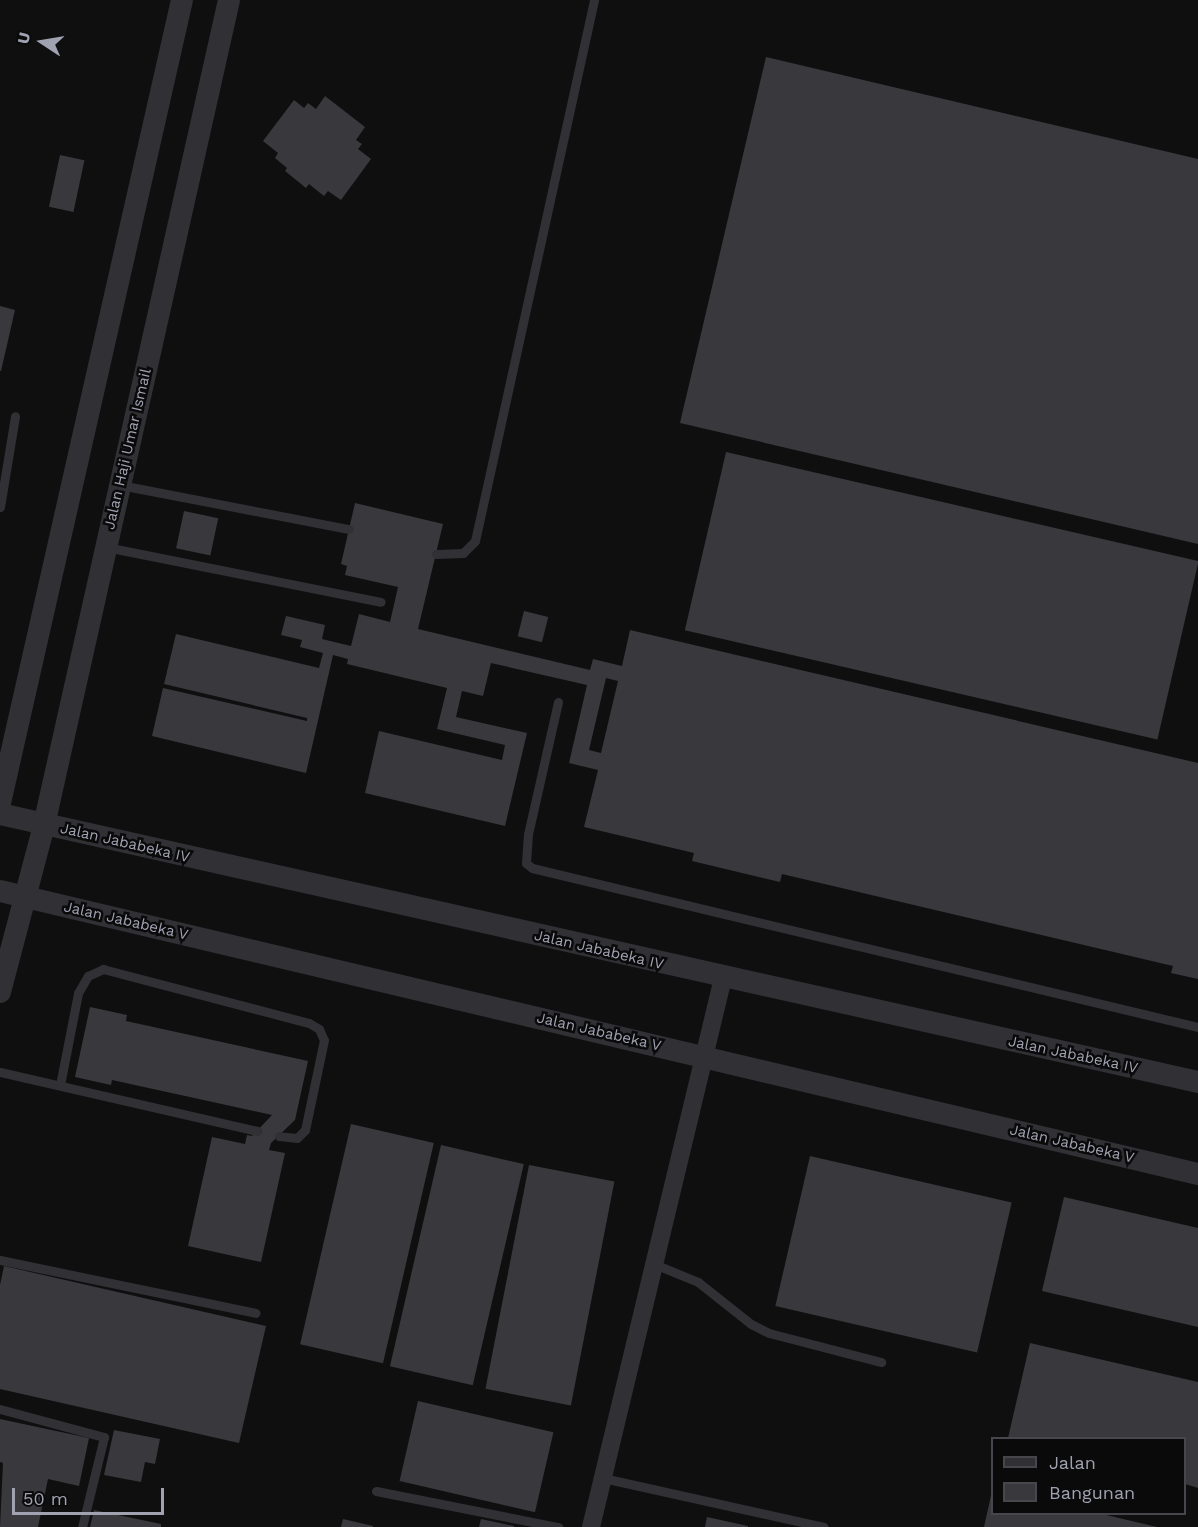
<!DOCTYPE html>
<html>
<head>
<meta charset="utf-8">
<style>
	body { margin:0 }
	#map { position:relative; width:1198px; height:1527px; overflow:hidden; background:#0f0f10; font-family:"Work Sans",sans-serif }
	div>[style] { position:absolute }
	.building>* { inset:0; background:#39393d; transform-origin:0 0 }
	.service>* { height:9px; margin:-4.5px; padding:0 4.5px; transform-origin:4.5px; border-radius:4.5px; background:#303035 }
	.minor>* { height:18px; margin:-9px; padding:0 9px; transform-origin:9px; border-radius:9px; background:#303035 }
	.tertiary>* { height:22px; margin:-11px; padding:0 11px; transform-origin:11px; border-radius:11px; background:#303035 }
	span { translate:-50% -50%; white-space:nowrap; text-align:center; line-height:1.15; -webkit-text-stroke:5px #0a0a0b; paint-order:stroke }
	.street-label { font-size:15px; color:#a0a2b1 }
	.legend { position:absolute; left:991px; top:1437px; width:195px; height:78px; box-sizing:border-box; background:#0a0a0b; border:2px solid #46474d; margin:0; padding:8px 10px; list-style:none; font-size:18px; color:#a0a2b1 }
	.legend li { display:flex; align-items:center; gap:12px; height:30px }
	.legend b { width:30px; border:2px solid #46474d }
	.north { position:absolute; left:12px; top:12px; width:60px; height:60px; -webkit-text-stroke:4px #0a0a0b; paint-order:stroke; rotate:282deg; font-size:16px; font-weight:700; line-height:24px; text-align:center; color:#a0a2b1 }
	.north::after { content:''; display:block; margin:auto; width:21px; height:27px; background:#a0a2b1; clip-path:polygon(50% 0,100% 100%,50% 72%,0 100%) }
	.scale { position:absolute; left:12px; top:1488px; width:152px; height:27px; box-sizing:border-box; border:3px solid #a0a2b1; border-top:0; padding-left:8px; font-size:18px; line-height:21px; white-space:nowrap; color:#a0a2b1; -webkit-text-stroke:4px #0a0a0b; paint-order:stroke }
</style>
</head>
<body>
<div id="map">
	<div class="building">
		<i style="clip-path:polygon(766px 57px,1198px 159px,1198px 544px,680px 423px)"></i>
		<i style="clip-path:polygon(325px 96px,365px 127px,356px 140px,362px 144px,358px 149px,371px 159px,341px 200px,328px 191px,324px 196px,309px 184px,306px 188px,285px 171px,287px 168px,275px 158px,278px 153px,263px 141px,294px 100px,304px 108px,308px 103px,316px 109px)"></i>
		<i style="left:60px;top:155px;width:25px;height:53px;rotate:12deg"></i>
		<i style="clip-path:polygon(0 306px,15px 310px,1px 371px,0 371px)"></i>
		<i style="left:726px;top:452px;width:485px;height:183px;rotate:13deg"></i>
		<i style="clip-path:polygon(evenodd,355px 503px,443px 524px,418px 629px,590px 670px,593px 659px,622px 666px,630px 630px,1198px 763px,1198px 979px,1171px 973px,1173px 966px,782px 874px,780px 882px,692px 861px,694px 853px,584px 827px,598px 770px,569px 763px,587px 685px,491px 663px,483px 696px,462px 691px,456px 717px,527px 733px,505px 826px,365px 793px,379px 731px,502px 760px,505px 745px,437px 729px,447px 688px,347px 664px,348px 659px,333px 655px,306px 773px,152px 736px,163px 688px,307px 721px,307px 718px,164px 684px,176px 634px,319px 668px,323px 653px,300px 647px,302px 640px,281px 635px,286px 616px,325px 625px,322px 639px,351px 646px,359px 614px,390px 622px,398px 587px,345px 575px,347px 566px,341px 564px,355px 503px,606px 678px,618px 681px,601px 753px,589px 750px,606px 678px)"></i>
		<i style="left:184px;top:511px;width:35px;height:38px;rotate:12deg"></i>
		<i style="left:524px;top:611px;width:25px;height:26px;rotate:14deg"></i>
		<i style="clip-path:polygon(90px 1007px,127px 1015px,126px 1021px,308px 1061px,295px 1120px,271px 1143px,269px 1150px,285px 1153px,261px 1262px,188px 1246px,212px 1137px,245px 1144px,247px 1135px,252px 1136px,272px 1115px,112px 1080px,111px 1085px,75px 1077px)"></i>
		<i style="left:351px;top:1124px;width:85px;height:226px;rotate:13deg"></i>
		<i style="left:441px;top:1145px;width:85px;height:227px;rotate:13deg"></i>
		<i style="left:810px;top:1156px;width:207px;height:154px;rotate:13deg"></i>
		<i style="left:529px;top:1165px;width:87px;height:228px;rotate:11deg"></i>
		<i style="clip-path:polygon(1064px 1197px,1198px 1228px,1198px 1327px,1042px 1291px)"></i>
		<i style="clip-path:polygon(4px 1266px,266px 1326px,239px 1443px,0 1389px,0 1285px)"></i>
		<i style="clip-path:polygon(1030px 1343px,1198px 1382px,1198px 1488px,1185px 1484px,1185px 1438px,1008px 1438px)"></i>
		<i style="left:418px;top:1401px;width:139px;height:82px;rotate:13deg"></i>
		<i style="clip-path:polygon(0 1419px,89px 1438px,79px 1486px,48px 1479px,38px 1527px,0 1527px,3px 1463px,0 1462px)"></i>
		<i style="clip-path:polygon(114px 1430px,160px 1439px,155px 1464px,145px 1462px,141px 1482px,104px 1475px)"></i>
		<i style="clip-path:polygon(992px 1491px,992px 1514px,1102px 1514px,1157px 1527px,984px 1527px)"></i>
		<i style="clip-path:polygon(94px 1510px,161px 1524px,161px 1527px,90px 1527px)"></i>
		<i style="clip-path:polygon(707px 1517px,748px 1526px,748px 1527px,705px 1527px)"></i>
		<i style="clip-path:polygon(343px 1519px,373px 1526px,373px 1527px,341px 1527px)"></i>
		<i style="clip-path:polygon(481px 1519px,514px 1526px,514px 1527px,479px 1527px)"></i>
	</div>
	<div class="service">
		<i style="left:120px;top:485px;width:233px;rotate:10.9deg"></i>
		<i style="left:0;top:507px;width:92px;rotate:-80.6deg"></i>
		<i style="left:106px;top:547px;width:280px;rotate:11.3deg"></i>
		<i style="left:436px;top:554px;width:27px;rotate:-2deg"></i>
		<i style="left:463px;top:553px;width:17px;rotate:-45deg"></i>
		<i style="left:475px;top:541px;width:554px;rotate:-77.59deg"></i>
		<i style="left:558px;top:702px;width:135px;rotate:102.8deg"></i>
		<i style="left:528px;top:834px;width:29px;rotate:94deg"></i>
		<i style="left:526px;top:863px;width:8px;rotate:40deg"></i>
		<i style="left:532px;top:868px;width:685px;rotate:13.43deg"></i>
		<i style="left:0;top:1072px;width:264px;rotate:12.9deg"></i>
		<i style="left:60px;top:1085px;width:94px;rotate:-78.9deg"></i>
		<i style="left:78px;top:993px;width:20px;rotate:-60deg"></i>
		<i style="left:88px;top:976px;width:17px;rotate:-25deg"></i>
		<i style="left:103px;top:969px;width:213px;rotate:14.7deg"></i>
		<i style="left:309px;top:1023px;width:12px;rotate:31deg"></i>
		<i style="left:319px;top:1029px;width:12px;rotate:66deg"></i>
		<i style="left:324px;top:1040px;width:92px;rotate:101.9deg"></i>
		<i style="left:305px;top:1130px;width:11px;rotate:135deg"></i>
		<i style="left:297px;top:1138px;width:18px;rotate:-174deg"></i>
		<i style="left:0;top:1260px;width:261px;rotate:11.7deg"></i>
		<i style="left:654px;top:1264px;width:48px;rotate:22.2deg"></i>
		<i style="left:698px;top:1282px;width:68px;rotate:38.4deg"></i>
		<i style="left:751px;top:1324px;width:20px;rotate:27deg"></i>
		<i style="left:769px;top:1333px;width:116px;rotate:14.5deg"></i>
		<i style="left:0;top:1409px;width:108px;rotate:15.1deg"></i>
		<i style="left:104px;top:1437px;width:93px;rotate:103.7deg"></i>
		<i style="left:603px;top:1478px;width:226px;rotate:12.5deg"></i>
		<i style="left:376px;top:1491px;width:186px;rotate:11.2deg"></i>
	</div>
	<div class="minor">
		<i style="left:591px;top:1527px;width:565px;rotate:-76.48deg"></i>
	</div>
	<div class="tertiary">
		<i style="left:0;top:803px;width:823px;rotate:-77.23deg"></i>
		<i style="left:0;top:814px;width:1228px;rotate:12.61deg"></i>
		<i style="left:0;top:891px;width:1231px;rotate:13.29deg"></i>
		<i style="left:0;top:992px;width:173px;rotate:-75.2deg"></i>
		<i style="left:44px;top:825px;width:845px;rotate:-77.36deg"></i>
	</div>
	<div class="street-label">
		<span style="left:128px;top:449px;rotate:-77deg">Jalan Haji Umar Ismail</span>
		<span style="left:125px;top:843px;rotate:13deg">Jalan Jababeka IV</span>
		<span style="left:126px;top:921px;rotate:13deg">Jalan Jababeka V</span>
		<span style="left:599px;top:950px;rotate:13deg">Jalan Jababeka IV</span>
		<span style="left:599px;top:1032px;rotate:13deg">Jalan Jababeka V</span>
		<span style="left:1073px;top:1055px;rotate:12deg">Jalan Jababeka IV</span>
		<span style="left:1072px;top:1144px;rotate:13deg">Jalan Jababeka V</span>
	</div>
	<ul class="legend">
	<li><b style="height:8px;background:#303035"></b>Jalan</li>
	<li><b style="height:16px;background:#39393d"></b>Bangunan</li>
	</ul>
	<div class="north">U</div>
	<div class="scale">50 m</div>
</div>
</body>
</html>
